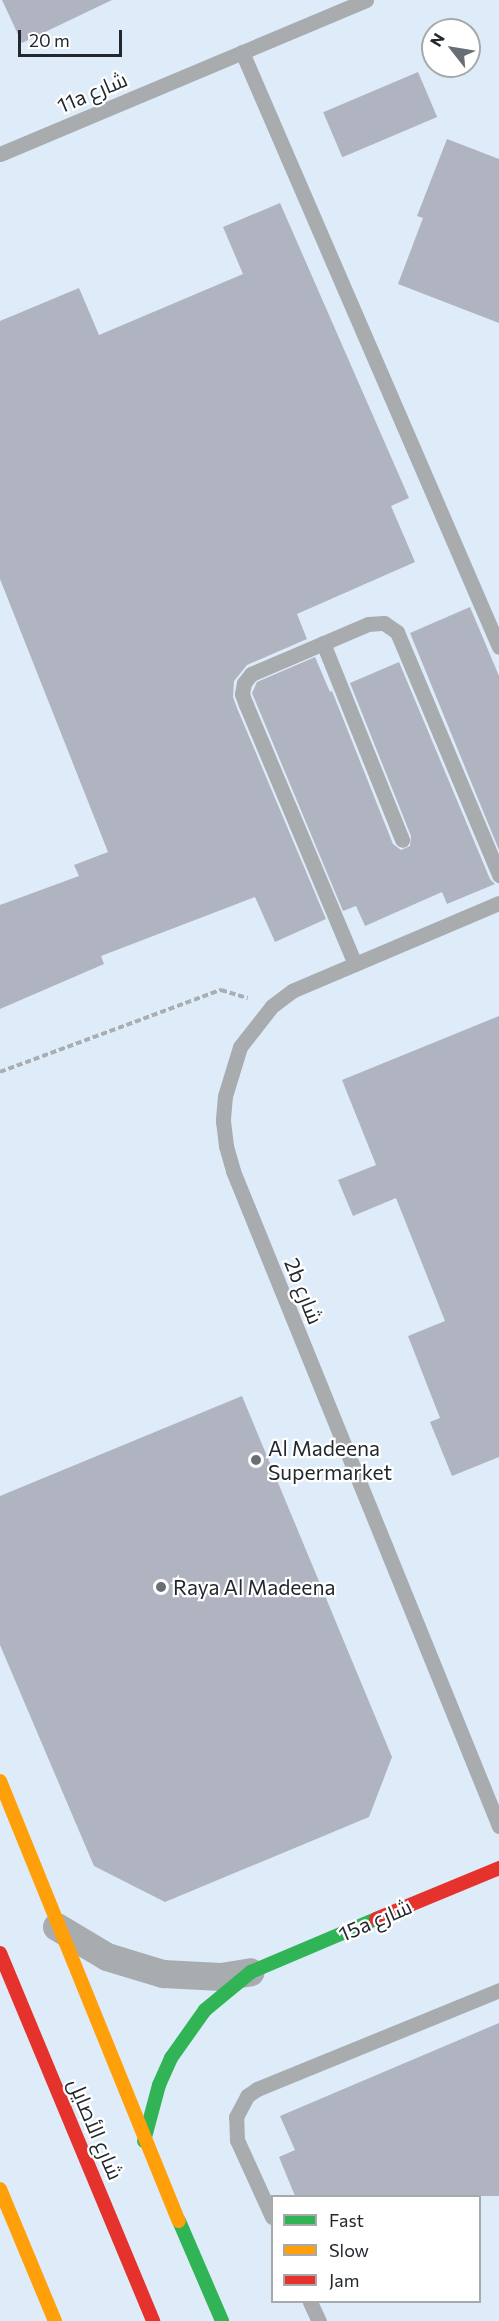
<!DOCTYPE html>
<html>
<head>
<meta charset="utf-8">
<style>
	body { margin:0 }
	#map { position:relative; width:499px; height:2321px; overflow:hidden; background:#eaf0f6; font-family:Commissioner,Cairo,sans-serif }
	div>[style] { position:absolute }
	.built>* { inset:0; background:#deecfa }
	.building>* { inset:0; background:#b0b3c0; transform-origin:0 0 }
	.path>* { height:4px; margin-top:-2px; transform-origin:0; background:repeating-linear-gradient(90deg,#aaaeb0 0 6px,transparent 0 9px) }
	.lane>* { height:15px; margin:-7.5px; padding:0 7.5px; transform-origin:7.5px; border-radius:7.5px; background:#a8acae }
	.street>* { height:28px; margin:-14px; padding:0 14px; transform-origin:14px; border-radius:14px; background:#a8acae }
	.fast>* { height:14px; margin:-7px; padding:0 7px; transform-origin:7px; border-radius:7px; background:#30b455 }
	.slow>* { height:14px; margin:-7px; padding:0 7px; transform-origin:7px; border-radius:7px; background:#ff9f0a }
	.jam>* { height:14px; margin:-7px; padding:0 7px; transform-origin:7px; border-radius:7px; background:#e5322d }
	.dots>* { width:16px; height:16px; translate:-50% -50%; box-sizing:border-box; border:3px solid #fff; border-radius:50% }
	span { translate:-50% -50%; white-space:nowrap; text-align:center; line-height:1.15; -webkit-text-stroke:4.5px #fff; paint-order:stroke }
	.street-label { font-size:21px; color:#22282d }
	.poi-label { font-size:21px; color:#22282d }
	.left { translate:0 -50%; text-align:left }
	.legend { position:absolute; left:271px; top:2195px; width:210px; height:108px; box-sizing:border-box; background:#fff; border:2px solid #a7a9ab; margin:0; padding:8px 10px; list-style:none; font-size:18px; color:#22282d }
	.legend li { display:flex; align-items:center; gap:12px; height:30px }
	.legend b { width:30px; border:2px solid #a7a9ab }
	.north { position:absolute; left:421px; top:18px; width:60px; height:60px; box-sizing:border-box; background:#fff; border:2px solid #a7a9ab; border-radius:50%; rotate:301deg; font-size:16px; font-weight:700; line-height:24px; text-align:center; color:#22282d }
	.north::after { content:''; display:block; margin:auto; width:21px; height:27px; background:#686e73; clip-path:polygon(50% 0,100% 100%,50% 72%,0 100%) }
	.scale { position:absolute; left:18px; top:30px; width:104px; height:27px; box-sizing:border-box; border:3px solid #22282d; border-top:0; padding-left:8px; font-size:18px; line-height:21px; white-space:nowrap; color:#22282d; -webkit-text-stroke:4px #fff; paint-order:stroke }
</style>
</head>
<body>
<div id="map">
	<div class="built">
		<i style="clip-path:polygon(evenodd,0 0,499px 0,499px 2321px,0 2321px,0 0,433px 30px,469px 30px,469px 66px,433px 66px,433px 30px,0 0,272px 2196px,480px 2196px,480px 2302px,272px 2302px,272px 2196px)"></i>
	</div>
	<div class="building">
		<i style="clip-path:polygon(2px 0,112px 0,22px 43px)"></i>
		<i style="left:418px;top:72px;width:49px;height:103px;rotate:67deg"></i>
		<i style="clip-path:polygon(447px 139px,499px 159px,499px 323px,398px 284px,423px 218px,417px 216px)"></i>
		<i style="clip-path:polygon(280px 203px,409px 498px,391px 506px,415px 562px,297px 614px,307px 639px,247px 665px,234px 681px,233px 697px,237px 708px,326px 919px,275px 942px,255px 897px,101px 956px,104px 964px,0 1009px,0 905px,79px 876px,74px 865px,108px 852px,0 579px,0 321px,79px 288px,99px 335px,243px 274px,223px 227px)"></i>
		<i style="clip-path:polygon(470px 607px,499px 676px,499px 850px,410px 633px)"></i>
		<i style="clip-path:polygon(315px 657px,330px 692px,332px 691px,393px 844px,401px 850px,410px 846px,411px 836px,350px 683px,399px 662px,490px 879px,495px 884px,447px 904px,442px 892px,365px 926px,356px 906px,343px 911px,252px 693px,257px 682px)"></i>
		<i style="clip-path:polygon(499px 1016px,499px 1457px,452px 1476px,430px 1422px,440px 1418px,408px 1336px,445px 1321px,396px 1198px,353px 1216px,338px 1180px,376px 1165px,342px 1080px)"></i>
		<i style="clip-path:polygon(242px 1396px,392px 1757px,369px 1817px,165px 1902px,94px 1866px,0 1645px,0 1496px)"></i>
		<i style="clip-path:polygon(499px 2023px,499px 2196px,295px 2196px,279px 2157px,295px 2150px,280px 2116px)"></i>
	</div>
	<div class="path">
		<i style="left:0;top:1072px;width:236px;rotate:-20.4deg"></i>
		<i style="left:221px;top:990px;width:28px;rotate:17deg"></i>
	</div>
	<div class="lane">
		<i style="left:242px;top:52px;width:648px;rotate:66.64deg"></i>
		<i style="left:0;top:154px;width:397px;rotate:-22.8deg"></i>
		<i style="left:323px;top:643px;width:212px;rotate:68.1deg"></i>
		<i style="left:499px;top:903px;width:225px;rotate:157deg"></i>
		<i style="left:292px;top:991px;width:25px;rotate:143deg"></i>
		<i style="left:272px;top:1006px;width:52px;rotate:128deg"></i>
		<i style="left:240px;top:1047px;width:51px;rotate:107deg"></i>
		<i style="left:225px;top:1096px;width:25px;rotate:95deg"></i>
		<i style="left:223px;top:1121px;width:25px;rotate:83deg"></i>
		<i style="left:226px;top:1146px;width:26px;rotate:74deg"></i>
		<i style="left:233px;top:1171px;width:707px;rotate:67.9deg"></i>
		<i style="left:355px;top:964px;width:281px;rotate:-112.8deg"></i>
		<i style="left:246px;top:705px;width:12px;rotate:-110deg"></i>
		<i style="left:242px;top:694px;width:11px;rotate:-80deg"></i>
		<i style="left:244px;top:683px;width:11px;rotate:-52deg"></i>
		<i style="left:251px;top:674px;width:127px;rotate:-23.1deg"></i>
		<i style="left:368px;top:624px;width:16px;rotate:-4deg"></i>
		<i style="left:384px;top:623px;width:16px;rotate:35deg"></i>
		<i style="left:397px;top:632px;width:264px;rotate:67.2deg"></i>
		<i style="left:272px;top:2217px;width:85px;rotate:-114.4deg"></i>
		<i style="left:237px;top:2140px;width:23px;rotate:-92deg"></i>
		<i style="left:236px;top:2117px;width:24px;rotate:-62deg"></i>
		<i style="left:247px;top:2096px;width:12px;rotate:-35deg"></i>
		<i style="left:257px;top:2089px;width:261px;rotate:-22.2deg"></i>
		<i style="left:310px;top:2302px;width:21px;rotate:65deg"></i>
	</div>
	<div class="street">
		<i style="left:57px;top:1927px;width:58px;rotate:31deg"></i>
		<i style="left:107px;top:1957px;width:59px;rotate:16.9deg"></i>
		<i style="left:163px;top:1974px;width:58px;rotate:3deg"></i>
		<i style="left:221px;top:1977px;width:30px;rotate:-9deg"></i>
	</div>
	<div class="fast">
		<i style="left:144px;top:2141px;width:58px;rotate:-75deg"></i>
		<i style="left:159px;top:2085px;width:30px;rotate:-66deg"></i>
		<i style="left:171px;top:2058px;width:59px;rotate:-54.7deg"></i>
		<i style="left:205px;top:2010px;width:60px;rotate:-39.6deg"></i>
		<i style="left:251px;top:1972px;width:136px;rotate:-23deg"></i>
		<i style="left:179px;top:2221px;width:109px;rotate:66.7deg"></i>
	</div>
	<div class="slow">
		<i style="left:0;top:1781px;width:475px;rotate:67.9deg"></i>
		<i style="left:0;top:2189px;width:143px;rotate:67.4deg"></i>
	</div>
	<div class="jam">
		<i style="left:376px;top:1919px;width:133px;rotate:-22.5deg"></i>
		<i style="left:0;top:1953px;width:399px;rotate:67.4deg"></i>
	</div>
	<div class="dots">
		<i style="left:256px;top:1460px;background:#686e73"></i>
		<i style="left:161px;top:1587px;background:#686e73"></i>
	</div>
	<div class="street-label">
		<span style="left:92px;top:92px;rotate:-23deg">11a شارع</span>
		<span style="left:304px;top:1291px;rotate:68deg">2b شارع</span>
		<span style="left:375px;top:1920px;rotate:-23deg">15a شارع</span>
		<span style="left:96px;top:2129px;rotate:67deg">شارع الأصايل</span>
	</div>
	<div class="poi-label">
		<span class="left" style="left:268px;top:1460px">Al Madeena<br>Supermarket</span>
		<span class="left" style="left:173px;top:1587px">Raya Al Madeena</span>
	</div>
	<ul class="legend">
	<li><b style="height:8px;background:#30b455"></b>Fast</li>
	<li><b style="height:8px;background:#ff9f0a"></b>Slow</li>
	<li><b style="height:8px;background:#e5322d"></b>Jam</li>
	</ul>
	<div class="north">N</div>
	<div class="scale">20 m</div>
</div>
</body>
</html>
